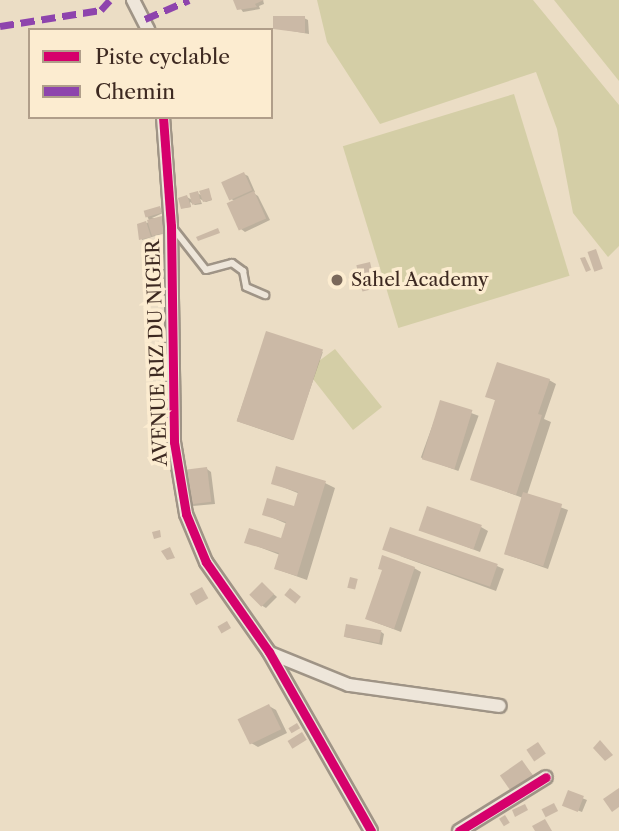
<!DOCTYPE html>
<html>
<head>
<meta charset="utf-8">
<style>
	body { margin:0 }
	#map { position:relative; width:619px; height:831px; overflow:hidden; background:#ebddc5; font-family:"Libre Caslon Text",serif }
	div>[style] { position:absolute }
	.green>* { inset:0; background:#d4cea6; transform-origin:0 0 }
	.shadow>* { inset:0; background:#0003; transform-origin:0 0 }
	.building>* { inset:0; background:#cbb9a6; transform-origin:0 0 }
	.roads { filter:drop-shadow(2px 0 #9f9486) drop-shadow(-2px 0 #9f9486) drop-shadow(0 2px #9f9486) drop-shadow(0 -2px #9f9486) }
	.service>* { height:6px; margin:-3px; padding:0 3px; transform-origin:3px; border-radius:3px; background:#eee6da }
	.minor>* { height:12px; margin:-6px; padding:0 6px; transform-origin:6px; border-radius:6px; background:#eee6da }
	.quiet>* { height:7px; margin-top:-3.5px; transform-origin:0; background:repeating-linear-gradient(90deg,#8e44ad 0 14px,transparent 0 21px) }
	.cycleway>* { height:9px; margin:-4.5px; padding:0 4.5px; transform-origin:4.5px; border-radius:4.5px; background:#d6006c }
	.dots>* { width:19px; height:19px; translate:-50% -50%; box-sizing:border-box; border:4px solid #fcecd0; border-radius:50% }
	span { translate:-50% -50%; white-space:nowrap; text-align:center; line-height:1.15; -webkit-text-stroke:7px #fcecd0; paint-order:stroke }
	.poi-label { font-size:19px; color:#3d2921 }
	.left { translate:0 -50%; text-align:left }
	.street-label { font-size:19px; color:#3d2921 }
	.legend { position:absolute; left:28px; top:28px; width:245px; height:91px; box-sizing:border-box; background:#fcecd0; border:2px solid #b09e8a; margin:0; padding:9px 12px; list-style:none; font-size:21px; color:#3d2921 }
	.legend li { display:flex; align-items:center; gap:14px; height:35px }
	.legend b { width:35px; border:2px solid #b09e8a }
</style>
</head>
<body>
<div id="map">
	<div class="green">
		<i style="clip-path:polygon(317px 0,533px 0,619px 105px,619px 246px,608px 257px,573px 213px,557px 129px,536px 72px,380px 124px,327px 42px)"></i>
		<i style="clip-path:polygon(554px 0,619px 0,619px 81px)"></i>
		<i style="left:514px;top:94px;width:190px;height:179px;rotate:73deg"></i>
		<i style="clip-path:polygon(335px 349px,382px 407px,353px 430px,313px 379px,319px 361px)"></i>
	</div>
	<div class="shadow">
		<i style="clip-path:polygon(235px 0,263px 0,264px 4px,259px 6px,260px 9px,243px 12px)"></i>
		<i style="clip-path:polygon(304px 18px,308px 20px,309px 34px,275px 28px)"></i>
		<i style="clip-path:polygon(244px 174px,248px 176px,255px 192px,253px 193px,258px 196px,270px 220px,245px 232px,241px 229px,236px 202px,230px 198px)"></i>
		<i style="clip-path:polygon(208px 190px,212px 200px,206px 202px,200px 199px,202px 204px,195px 205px,190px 202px,191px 207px,183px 208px,187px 197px,192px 200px,197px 193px,203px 196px)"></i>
		<i style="clip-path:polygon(160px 208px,163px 213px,152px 218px,163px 219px,165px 233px,142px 240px,139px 225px,150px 222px,146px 214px)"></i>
		<i style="left:267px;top:333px;width:59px;height:93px;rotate:19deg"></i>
		<i style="clip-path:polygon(549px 380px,556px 384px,544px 419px,551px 422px,527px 495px,568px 510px,548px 569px,505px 554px,523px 498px,472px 479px,497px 401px,487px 396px)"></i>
		<i style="left:441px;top:402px;width:40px;height:59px;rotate:20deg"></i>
		<i style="clip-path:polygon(207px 469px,211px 472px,215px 504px,193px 506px,188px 504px)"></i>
		<i style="clip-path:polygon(273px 483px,325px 483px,335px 488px,307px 580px,276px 569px,280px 555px,246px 542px,282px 540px,287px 524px,264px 514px,295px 508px,300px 494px)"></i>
		<i style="clip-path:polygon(481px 527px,488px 531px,480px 552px,420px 529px)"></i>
		<i style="clip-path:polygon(400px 556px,497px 566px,504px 569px,496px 591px)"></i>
		<i style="clip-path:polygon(414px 568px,421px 572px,401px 632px,367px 619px,384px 571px)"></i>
		<i style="clip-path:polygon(262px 584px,277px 597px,266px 608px,261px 605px)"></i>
		<i style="clip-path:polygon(380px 631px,384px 634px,382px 645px,345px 637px)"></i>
		<i style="clip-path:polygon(269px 706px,276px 710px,287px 733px,258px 747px,251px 743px)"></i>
		<i style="clip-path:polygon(522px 762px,536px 779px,517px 792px,513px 790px)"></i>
		<i style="clip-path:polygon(569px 793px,587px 800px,582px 812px,569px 807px)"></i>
	</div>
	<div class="building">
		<i style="clip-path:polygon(233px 0,264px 0,255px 4px,257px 7px,237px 10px)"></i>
		<i style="clip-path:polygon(273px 16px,305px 16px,305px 33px,273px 29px)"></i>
		<i style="left:244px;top:172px;width:20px;height:25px;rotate:66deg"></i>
		<i style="clip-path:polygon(209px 188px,212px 200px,203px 202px,199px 191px)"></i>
		<i style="left:198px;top:191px;width:12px;height:9px;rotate:76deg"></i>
		<i style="left:254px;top:191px;width:30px;height:30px;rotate:66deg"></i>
		<i style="clip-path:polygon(187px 195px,191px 207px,181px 209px,178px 198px)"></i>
		<i style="left:160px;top:206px;width:7px;height:17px;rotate:74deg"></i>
		<i style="clip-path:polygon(162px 216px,164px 233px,152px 236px,147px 220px)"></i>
		<i style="clip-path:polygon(146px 221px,151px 237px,139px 240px,137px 224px)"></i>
		<i style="clip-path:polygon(218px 228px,220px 233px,198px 241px,196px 237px)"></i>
		<i style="left:596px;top:249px;width:21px;height:9px;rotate:71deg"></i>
		<i style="clip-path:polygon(585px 257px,591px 270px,586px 272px,580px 258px)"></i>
		<i style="left:370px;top:262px;width:27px;height:14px;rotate:77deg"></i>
		<i style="left:266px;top:331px;width:60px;height:95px;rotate:18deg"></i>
		<i style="clip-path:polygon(497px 362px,550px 379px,538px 414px,542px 415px,516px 495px,470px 480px,495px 400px,485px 397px)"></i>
		<i style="left:440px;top:400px;width:34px;height:62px;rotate:17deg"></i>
		<i style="clip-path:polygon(276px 466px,326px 481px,297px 576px,274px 569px,279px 553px,244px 543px,249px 528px,281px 538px,286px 522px,262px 515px,267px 498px,294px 506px,298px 492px,271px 484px)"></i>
		<i style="left:207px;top:467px;width:35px;height:24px;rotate:83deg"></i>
		<i style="left:523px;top:492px;width:41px;height:65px;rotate:17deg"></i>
		<i style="left:427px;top:506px;width:58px;height:26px;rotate:19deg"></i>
		<i style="left:390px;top:527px;width:114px;height:24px;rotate:19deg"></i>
		<i style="clip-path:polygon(160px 530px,161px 537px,154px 539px,152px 532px)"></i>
		<i style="clip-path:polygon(170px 547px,175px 558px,167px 560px,161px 551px)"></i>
		<i style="clip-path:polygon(382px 555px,415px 567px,394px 629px,365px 619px,382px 570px,378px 569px)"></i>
		<i style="left:350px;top:577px;width:8px;height:11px;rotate:14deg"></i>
		<i style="left:262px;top:582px;width:17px;height:18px;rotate:45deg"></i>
		<i style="left:202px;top:587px;width:13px;height:14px;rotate:61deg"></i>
		<i style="left:290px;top:588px;width:14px;height:9px;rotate:39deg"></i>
		<i style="left:227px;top:621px;width:8px;height:11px;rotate:60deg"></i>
		<i style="left:346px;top:624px;width:36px;height:13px;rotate:10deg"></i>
		<i style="left:269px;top:704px;width:28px;height:35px;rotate:64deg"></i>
		<i style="left:297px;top:723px;width:6px;height:10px;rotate:59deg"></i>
		<i style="left:302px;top:732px;width:9px;height:17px;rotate:58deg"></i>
		<i style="clip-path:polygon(600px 740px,613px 755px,605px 761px,593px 748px)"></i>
		<i style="left:538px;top:742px;width:14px;height:14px;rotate:56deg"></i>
		<i style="left:522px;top:760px;width:19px;height:27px;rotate:55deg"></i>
		<i style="clip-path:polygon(619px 788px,619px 807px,612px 812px,603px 799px)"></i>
		<i style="left:568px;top:790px;width:17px;height:17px;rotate:21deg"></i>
		<i style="left:554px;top:803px;width:9px;height:14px;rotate:63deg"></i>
		<i style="clip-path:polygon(525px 804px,528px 810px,515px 817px,512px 810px)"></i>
		<i style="left:505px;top:815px;width:9px;height:7px;rotate:58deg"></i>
		<i style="clip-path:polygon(545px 819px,552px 831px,535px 831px,532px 826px)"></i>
	</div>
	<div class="roads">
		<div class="service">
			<i style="left:173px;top:228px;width:53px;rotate:51.8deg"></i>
			<i style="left:206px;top:270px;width:27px;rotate:-15deg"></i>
			<i style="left:232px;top:263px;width:14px;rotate:36deg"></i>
			<i style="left:243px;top:271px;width:16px;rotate:79deg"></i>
			<i style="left:246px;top:287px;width:21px;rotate:23deg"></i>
		</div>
		<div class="minor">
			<i style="left:133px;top:0;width:34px;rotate:63deg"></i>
			<i style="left:163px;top:117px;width:109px;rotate:85.8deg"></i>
			<i style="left:171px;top:226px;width:216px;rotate:89.2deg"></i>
			<i style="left:174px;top:442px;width:73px;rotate:80.5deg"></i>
			<i style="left:186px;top:514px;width:52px;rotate:67.4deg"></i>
			<i style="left:206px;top:562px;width:110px;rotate:55deg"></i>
			<i style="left:269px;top:652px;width:206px;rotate:60.3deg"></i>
			<i style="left:270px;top:653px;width:85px;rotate:22.1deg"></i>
			<i style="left:349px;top:685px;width:152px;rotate:7.9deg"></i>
			<i style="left:459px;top:831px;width:102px;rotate:-31.8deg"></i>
		</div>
	</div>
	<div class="quiet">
		<i style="left:145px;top:19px;width:48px;rotate:-23.4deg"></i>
		<i style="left:0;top:26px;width:102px;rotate:-9deg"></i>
		<i style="left:101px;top:10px;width:13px;rotate:-48deg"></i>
	</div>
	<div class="cycleway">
		<i style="left:163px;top:117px;width:109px;rotate:85.8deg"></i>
		<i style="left:171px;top:226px;width:216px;rotate:89.2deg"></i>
		<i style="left:174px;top:442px;width:73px;rotate:80.5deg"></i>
		<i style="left:186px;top:514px;width:52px;rotate:67.4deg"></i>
		<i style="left:206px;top:562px;width:110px;rotate:55deg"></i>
		<i style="left:269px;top:652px;width:206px;rotate:60.3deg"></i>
		<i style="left:459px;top:831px;width:102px;rotate:-31.8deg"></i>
	</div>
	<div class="dots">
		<i style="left:337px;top:280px;background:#7a685a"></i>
	</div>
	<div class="poi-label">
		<span class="left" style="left:351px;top:280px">Sahel Academy</span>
	</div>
	<div class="street-label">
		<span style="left:157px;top:353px;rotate:-92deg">AVENUE RIZ DU NIGER</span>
	</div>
	<ul class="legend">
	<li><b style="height:9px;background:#d6006c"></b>Piste cyclable</li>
	<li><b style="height:9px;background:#8e44ad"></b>Chemin</li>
	</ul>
</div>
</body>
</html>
